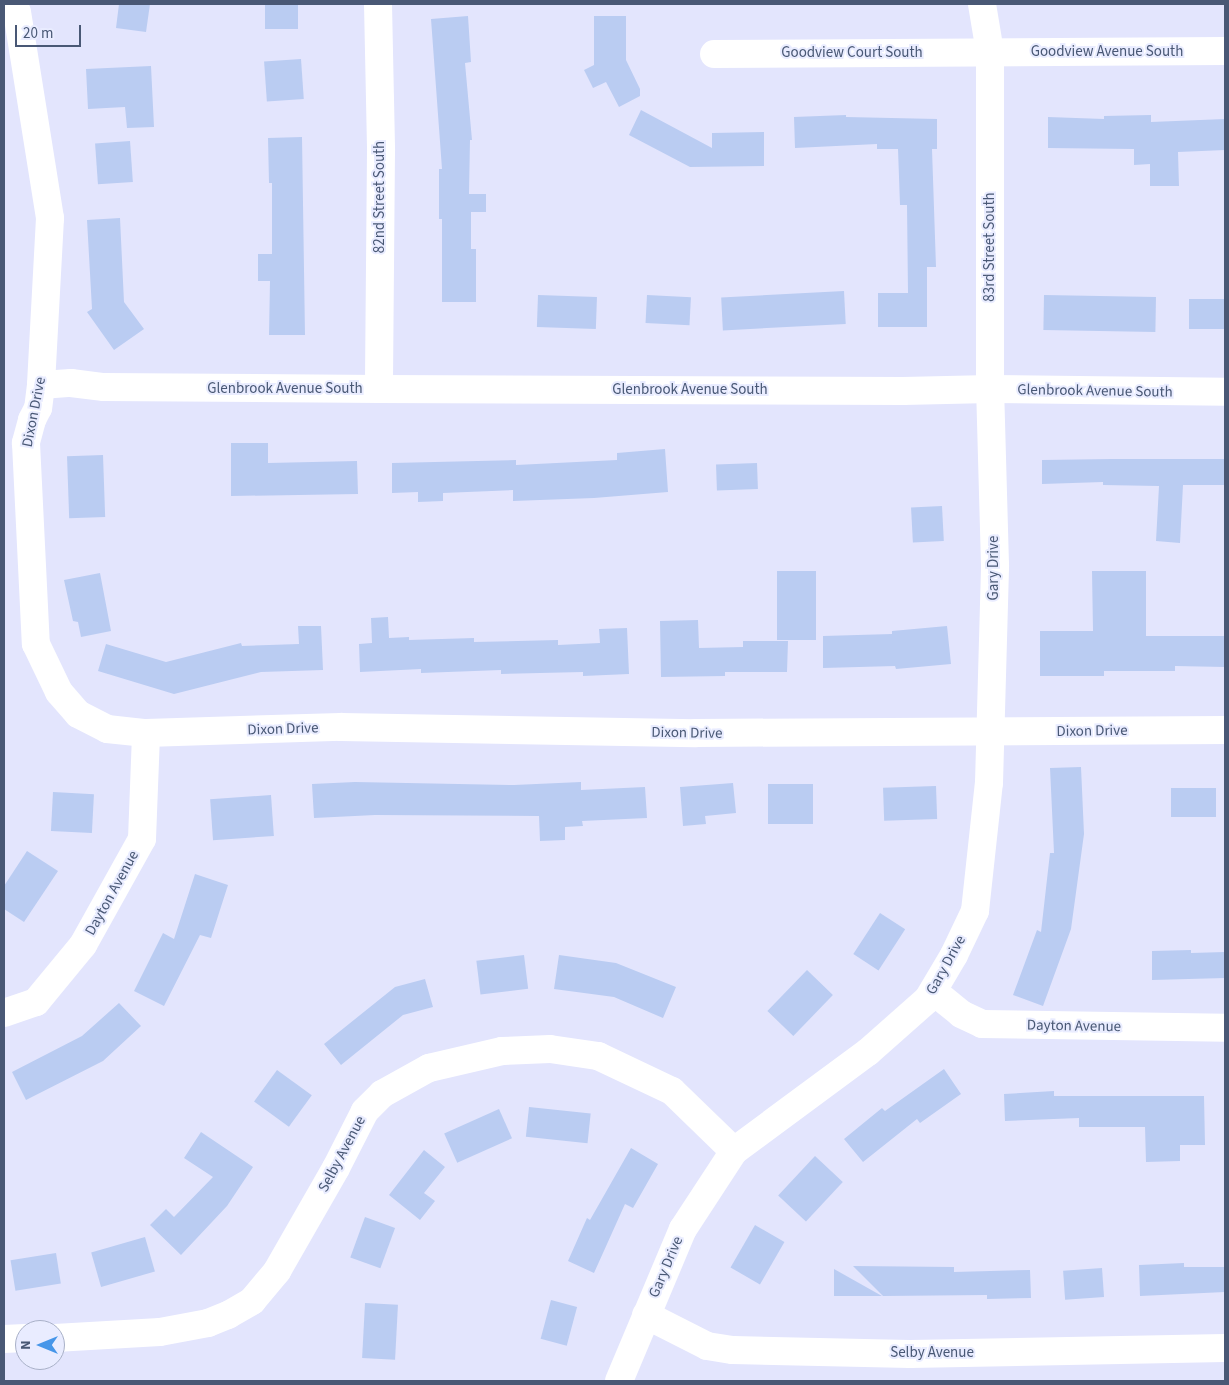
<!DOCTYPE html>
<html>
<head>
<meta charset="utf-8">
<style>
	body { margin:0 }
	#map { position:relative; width:1229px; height:1385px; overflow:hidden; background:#e3e5fd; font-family:"Source Sans 3",sans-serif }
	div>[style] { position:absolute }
	.building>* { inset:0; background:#baccf2; transform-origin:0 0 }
	.minor>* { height:28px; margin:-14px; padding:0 14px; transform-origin:14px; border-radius:14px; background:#fff }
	span { translate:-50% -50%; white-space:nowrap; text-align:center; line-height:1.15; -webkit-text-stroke:4px #e9ecff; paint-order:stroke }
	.street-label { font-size:15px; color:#495875 }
	.frame { position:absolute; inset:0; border:5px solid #495875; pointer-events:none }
	.north { position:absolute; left:15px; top:1320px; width:50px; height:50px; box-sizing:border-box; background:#e9ecff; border:1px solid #a9b1c8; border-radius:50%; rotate:270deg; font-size:14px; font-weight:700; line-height:20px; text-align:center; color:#495875 }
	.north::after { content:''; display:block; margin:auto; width:18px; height:22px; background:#4696e9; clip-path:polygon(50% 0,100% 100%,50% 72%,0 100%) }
	.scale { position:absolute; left:15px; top:25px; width:66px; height:22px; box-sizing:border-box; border:2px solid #495875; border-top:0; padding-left:6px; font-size:15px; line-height:18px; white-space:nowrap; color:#495875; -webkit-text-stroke:4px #e9ecff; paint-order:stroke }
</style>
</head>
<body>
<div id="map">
	<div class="building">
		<i style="clip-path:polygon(119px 4px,150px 4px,146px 32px,116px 28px)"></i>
		<i style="left:265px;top:4px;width:33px;height:25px"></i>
		<i style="clip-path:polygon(468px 16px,471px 62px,465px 63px,472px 140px,470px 140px,469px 194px,486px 194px,486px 212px,471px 212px,471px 249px,476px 249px,476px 302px,442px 302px,442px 219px,439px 219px,439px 169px,442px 169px,431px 19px)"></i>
		<i style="clip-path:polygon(594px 16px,626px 16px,626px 60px,640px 89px,640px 96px,619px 107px,606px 82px,593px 88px,584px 70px,594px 65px)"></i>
		<i style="left:301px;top:59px;width:40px;height:37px;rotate:86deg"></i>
		<i style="clip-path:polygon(151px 66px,154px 127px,127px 128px,125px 107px,88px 109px,86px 69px)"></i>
		<i style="clip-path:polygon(641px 110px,712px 148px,712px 133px,764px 132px,764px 166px,690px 167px,629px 135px)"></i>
		<i style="clip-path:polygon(846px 115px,846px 117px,937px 119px,937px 149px,932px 149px,936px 267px,927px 267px,927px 327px,878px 327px,878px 293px,908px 293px,907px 205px,900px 205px,898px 149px,877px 149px,877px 144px,795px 148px,794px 117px)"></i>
		<i style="clip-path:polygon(1151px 115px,1151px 122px,1225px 119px,1225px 150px,1178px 152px,1179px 186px,1150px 186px,1150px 164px,1134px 165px,1134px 149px,1048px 148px,1048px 117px,1104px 119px,1104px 116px)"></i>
		<i style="clip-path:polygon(302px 137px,305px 335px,269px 335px,270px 281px,258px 281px,258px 254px,272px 254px,272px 183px,269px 183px,268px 138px)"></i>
		<i style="left:130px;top:141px;width:41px;height:35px;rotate:86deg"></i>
		<i style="clip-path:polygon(120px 218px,124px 302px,144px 329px,114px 350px,87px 312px,92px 309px,87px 220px)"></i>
		<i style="left:844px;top:291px;width:33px;height:123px;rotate:87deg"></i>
		<i style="left:538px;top:295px;width:59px;height:32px;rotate:2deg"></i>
		<i style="left:647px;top:295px;width:44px;height:28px;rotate:3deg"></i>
		<i style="left:1044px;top:295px;width:112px;height:35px;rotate:1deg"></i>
		<i style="left:1189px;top:299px;width:36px;height:30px"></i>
		<i style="clip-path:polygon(231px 443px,268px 443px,268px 463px,357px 461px,358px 494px,231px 496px)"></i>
		<i style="clip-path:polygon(665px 449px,668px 492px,594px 498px,513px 501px,513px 490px,443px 493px,443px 501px,418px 502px,418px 492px,392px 493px,392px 463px,516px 460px,516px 465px,617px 460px,617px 453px)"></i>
		<i style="left:103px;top:455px;width:62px;height:36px;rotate:88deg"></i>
		<i style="clip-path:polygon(1112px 459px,1224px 459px,1225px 485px,1183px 485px,1180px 543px,1156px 541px,1159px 486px,1103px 485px,1103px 482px,1042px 484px,1042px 460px)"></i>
		<i style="left:757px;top:463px;width:26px;height:41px;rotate:88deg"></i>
		<i style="left:942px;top:506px;width:35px;height:31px;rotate:87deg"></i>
		<i style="left:777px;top:571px;width:39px;height:69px"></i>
		<i style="clip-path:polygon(1092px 571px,1146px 571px,1146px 636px,1225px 636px,1225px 667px,1175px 666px,1175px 671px,1104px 671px,1104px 676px,1040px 676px,1040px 631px,1093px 631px)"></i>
		<i style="clip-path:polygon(100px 573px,111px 631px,81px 637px,78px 622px,73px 621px,64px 580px)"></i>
		<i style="clip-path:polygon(388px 617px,389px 638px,409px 637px,409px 640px,474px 638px,474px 642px,558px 640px,558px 645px,600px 643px,599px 629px,627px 628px,629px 674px,583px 676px,583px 672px,501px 674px,501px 670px,421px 673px,421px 669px,360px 672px,359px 644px,372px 643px,371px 618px)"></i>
		<i style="clip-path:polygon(698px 620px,699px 648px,743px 647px,743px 641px,788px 641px,787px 672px,725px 672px,725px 676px,661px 677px,660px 621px)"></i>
		<i style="clip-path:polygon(298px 626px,321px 626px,323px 670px,261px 672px,174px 694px,98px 671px,106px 644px,166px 662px,241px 643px,242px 646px,299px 644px)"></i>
		<i style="clip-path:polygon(947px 626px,951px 664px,896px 669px,895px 666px,823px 668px,823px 636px,892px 634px,892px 631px)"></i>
		<i style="clip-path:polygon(1081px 767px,1084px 834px,1071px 929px,1043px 1006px,1013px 995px,1037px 930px,1041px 932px,1050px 853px,1054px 853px,1050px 768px)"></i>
		<i style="clip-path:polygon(355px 782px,514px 785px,581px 782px,581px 790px,645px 787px,647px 818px,582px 821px,583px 826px,565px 827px,565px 840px,540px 841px,539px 816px,375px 815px,314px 818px,312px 784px)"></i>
		<i style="clip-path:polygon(733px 783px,736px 813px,705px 816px,706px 824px,683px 826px,680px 787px)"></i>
		<i style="left:813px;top:784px;width:40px;height:45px;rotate:90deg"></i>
		<i style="left:936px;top:786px;width:33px;height:53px;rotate:88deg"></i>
		<i style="left:1171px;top:788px;width:45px;height:29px"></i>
		<i style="left:53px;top:792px;width:41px;height:39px;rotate:3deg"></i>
		<i style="left:271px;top:795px;width:41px;height:61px;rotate:86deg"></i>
		<i style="clip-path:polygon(27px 851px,58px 871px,24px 922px,4px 909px,4px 886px)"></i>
		<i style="clip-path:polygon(195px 874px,228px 885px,211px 938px,200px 935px,164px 1006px,134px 991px,163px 933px,174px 939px)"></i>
		<i style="left:880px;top:913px;width:30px;height:49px;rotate:33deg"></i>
		<i style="clip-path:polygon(1191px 950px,1191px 953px,1225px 952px,1225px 978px,1152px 980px,1152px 951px)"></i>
		<i style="left:524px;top:955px;width:34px;height:48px;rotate:83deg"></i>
		<i style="clip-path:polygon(559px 955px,616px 963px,676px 987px,663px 1018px,614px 997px,554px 989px)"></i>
		<i style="left:807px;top:970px;width:36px;height:57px;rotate:44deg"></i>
		<i style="clip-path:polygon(425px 979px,433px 1007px,403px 1015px,341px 1065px,324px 1044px,395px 987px)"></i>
		<i style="clip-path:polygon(119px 1003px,141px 1026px,103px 1061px,26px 1100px,12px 1072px,82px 1036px)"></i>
		<i style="clip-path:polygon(944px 1069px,961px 1094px,920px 1123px,917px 1119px,863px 1162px,844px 1139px,882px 1108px,885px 1111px)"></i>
		<i style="left:277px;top:1070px;width:43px;height:39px;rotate:36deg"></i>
		<i style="clip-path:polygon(1054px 1091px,1054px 1096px,1204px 1096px,1205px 1145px,1180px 1145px,1180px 1161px,1146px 1162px,1145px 1127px,1079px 1127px,1079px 1118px,1005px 1121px,1004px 1094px)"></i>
		<i style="left:529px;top:1107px;width:62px;height:30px;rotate:6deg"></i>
		<i style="left:499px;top:1109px;width:32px;height:60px;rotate:66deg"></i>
		<i style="clip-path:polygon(201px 1132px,253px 1167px,227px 1206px,181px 1255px,150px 1225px,166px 1209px,174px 1217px,213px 1177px,184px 1158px)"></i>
		<i style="clip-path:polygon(631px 1148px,658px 1164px,633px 1208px,625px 1204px,594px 1273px,568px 1261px,587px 1218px,590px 1220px)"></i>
		<i style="clip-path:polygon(424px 1150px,445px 1167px,424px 1193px,435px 1201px,420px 1220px,389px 1195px)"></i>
		<i style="left:815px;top:1156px;width:38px;height:54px;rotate:43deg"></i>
		<i style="left:365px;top:1217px;width:32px;height:43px;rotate:20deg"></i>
		<i style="left:755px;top:1225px;width:34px;height:49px;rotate:30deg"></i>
		<i style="left:145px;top:1237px;width:36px;height:56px;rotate:74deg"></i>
		<i style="left:56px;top:1253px;width:31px;height:46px;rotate:81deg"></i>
		<i style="clip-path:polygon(1184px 1263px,1184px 1267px,1225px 1267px,1225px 1292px,1140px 1296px,1139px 1265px)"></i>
		<i style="clip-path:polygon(853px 1266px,954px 1267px,954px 1272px,1030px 1270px,1031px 1298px,987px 1299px,987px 1295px,883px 1296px)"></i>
		<i style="left:1102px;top:1268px;width:29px;height:39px;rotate:86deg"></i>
		<i style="clip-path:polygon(834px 1269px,882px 1296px,834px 1296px)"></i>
		<i style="left:551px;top:1300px;width:27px;height:40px;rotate:15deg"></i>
		<i style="left:365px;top:1303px;width:33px;height:55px;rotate:3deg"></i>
	</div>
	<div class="minor">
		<i style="left:378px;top:4px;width:147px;rotate:88.8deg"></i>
		<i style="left:381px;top:151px;width:238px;rotate:90.5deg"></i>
		<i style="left:4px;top:9px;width:13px;rotate:13deg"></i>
		<i style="left:17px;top:12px;width:209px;rotate:80.9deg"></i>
		<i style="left:50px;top:218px;width:167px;rotate:93.1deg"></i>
		<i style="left:41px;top:385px;width:23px;rotate:97deg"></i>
		<i style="left:38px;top:408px;width:13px;rotate:117deg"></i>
		<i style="left:32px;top:420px;width:24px;rotate:105deg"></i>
		<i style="left:26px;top:443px;width:201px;rotate:87.2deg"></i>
		<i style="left:36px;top:644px;width:53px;rotate:64.4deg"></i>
		<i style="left:59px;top:692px;width:29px;rotate:49deg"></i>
		<i style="left:78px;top:714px;width:33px;rotate:27deg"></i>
		<i style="left:107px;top:729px;width:39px;rotate:6deg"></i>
		<i style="left:146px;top:733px;width:195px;rotate:-1.8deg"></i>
		<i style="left:341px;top:727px;width:355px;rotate:1deg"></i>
		<i style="left:696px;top:733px;width:529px;rotate:-0.32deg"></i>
		<i style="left:714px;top:54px;width:511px;rotate:-0.34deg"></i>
		<i style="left:41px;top:385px;width:30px;rotate:-4deg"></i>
		<i style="left:71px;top:383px;width:33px;rotate:7deg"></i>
		<i style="left:104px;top:387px;width:275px;rotate:0.4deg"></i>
		<i style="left:379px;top:389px;width:524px;rotate:0.22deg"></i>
		<i style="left:903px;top:391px;width:87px;rotate:-1.3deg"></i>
		<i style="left:990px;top:389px;width:235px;rotate:0.7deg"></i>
		<i style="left:933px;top:991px;width:36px;rotate:39deg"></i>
		<i style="left:961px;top:1014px;width:23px;rotate:25deg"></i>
		<i style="left:982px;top:1024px;width:243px;rotate:0.9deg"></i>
		<i style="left:4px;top:1013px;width:34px;rotate:-19deg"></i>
		<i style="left:36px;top:1002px;width:74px;rotate:-50.5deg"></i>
		<i style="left:83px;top:945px;width:121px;rotate:-60.9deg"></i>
		<i style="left:142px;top:839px;width:106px;rotate:-87.8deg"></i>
		<i style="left:646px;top:1315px;width:68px;rotate:26.9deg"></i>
		<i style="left:707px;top:1346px;width:26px;rotate:9deg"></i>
		<i style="left:733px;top:1350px;width:177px;rotate:1.3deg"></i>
		<i style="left:910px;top:1354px;width:315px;rotate:-1.1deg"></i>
		<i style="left:55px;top:1338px;width:105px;rotate:-3.3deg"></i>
		<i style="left:160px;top:1332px;width:49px;rotate:-10.6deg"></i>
		<i style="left:208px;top:1323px;width:22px;rotate:-22deg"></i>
		<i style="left:228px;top:1315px;width:28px;rotate:-30deg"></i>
		<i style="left:252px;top:1301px;width:39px;rotate:-50deg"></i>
		<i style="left:277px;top:1271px;width:119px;rotate:-60.2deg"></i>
		<i style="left:336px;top:1168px;width:64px;rotate:-63deg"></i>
		<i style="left:365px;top:1111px;width:24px;rotate:-45deg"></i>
		<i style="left:382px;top:1094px;width:54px;rotate:-29deg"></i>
		<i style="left:429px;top:1068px;width:75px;rotate:-13.1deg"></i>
		<i style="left:502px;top:1051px;width:48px;rotate:-2.4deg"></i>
		<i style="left:550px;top:1049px;width:49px;rotate:8.3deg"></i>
		<i style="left:598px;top:1056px;width:82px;rotate:25.3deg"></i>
		<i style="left:672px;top:1091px;width:86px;rotate:44.1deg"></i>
		<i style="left:4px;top:1339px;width:21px;rotate:-3deg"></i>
		<i style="left:619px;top:1381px;width:165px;rotate:-67.2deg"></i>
		<i style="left:683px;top:1229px;width:93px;rotate:-56.8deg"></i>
		<i style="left:734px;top:1151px;width:167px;rotate:-36.5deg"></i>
		<i style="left:868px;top:1052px;width:80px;rotate:-41.5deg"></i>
		<i style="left:928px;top:999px;width:51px;rotate:-59.4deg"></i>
		<i style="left:954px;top:955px;width:49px;rotate:-64.5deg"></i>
		<i style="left:975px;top:911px;width:129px;rotate:-83.8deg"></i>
		<i style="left:989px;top:783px;width:218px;rotate:-88.4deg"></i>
		<i style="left:995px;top:565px;width:176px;rotate:-91.6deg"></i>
		<i style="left:990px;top:389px;width:337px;rotate:-90deg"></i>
		<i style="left:990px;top:52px;width:49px;rotate:-99.5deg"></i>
	</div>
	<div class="street-label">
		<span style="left:1107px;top:52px">Goodview Avenue South</span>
		<span style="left:852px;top:53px">Goodview Court South</span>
		<span style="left:380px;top:197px;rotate:-90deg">82nd Street South</span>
		<span style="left:990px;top:247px;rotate:-90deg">83rd Street South</span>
		<span style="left:285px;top:389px">Glenbrook Avenue South</span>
		<span style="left:690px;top:390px">Glenbrook Avenue South</span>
		<span style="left:1095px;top:391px;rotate:1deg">Glenbrook Avenue South</span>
		<span style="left:34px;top:412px;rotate:-79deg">Dixon Drive</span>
		<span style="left:994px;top:568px;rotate:-90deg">Gary Drive</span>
		<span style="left:283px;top:729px;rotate:-2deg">Dixon Drive</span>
		<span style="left:1092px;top:731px;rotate:-1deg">Dixon Drive</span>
		<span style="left:687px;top:733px;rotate:1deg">Dixon Drive</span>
		<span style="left:112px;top:893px;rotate:-61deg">Dayton Avenue</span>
		<span style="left:946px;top:965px;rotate:-61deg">Gary Drive</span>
		<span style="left:1074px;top:1026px;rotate:1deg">Dayton Avenue</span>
		<span style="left:342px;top:1154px;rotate:-62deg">Selby Avenue</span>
		<span style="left:666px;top:1267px;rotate:-67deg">Gary Drive</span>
		<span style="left:932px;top:1353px">Selby Avenue</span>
	</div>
	<div class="frame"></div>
	<div class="north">N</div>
	<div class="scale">20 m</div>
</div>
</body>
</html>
